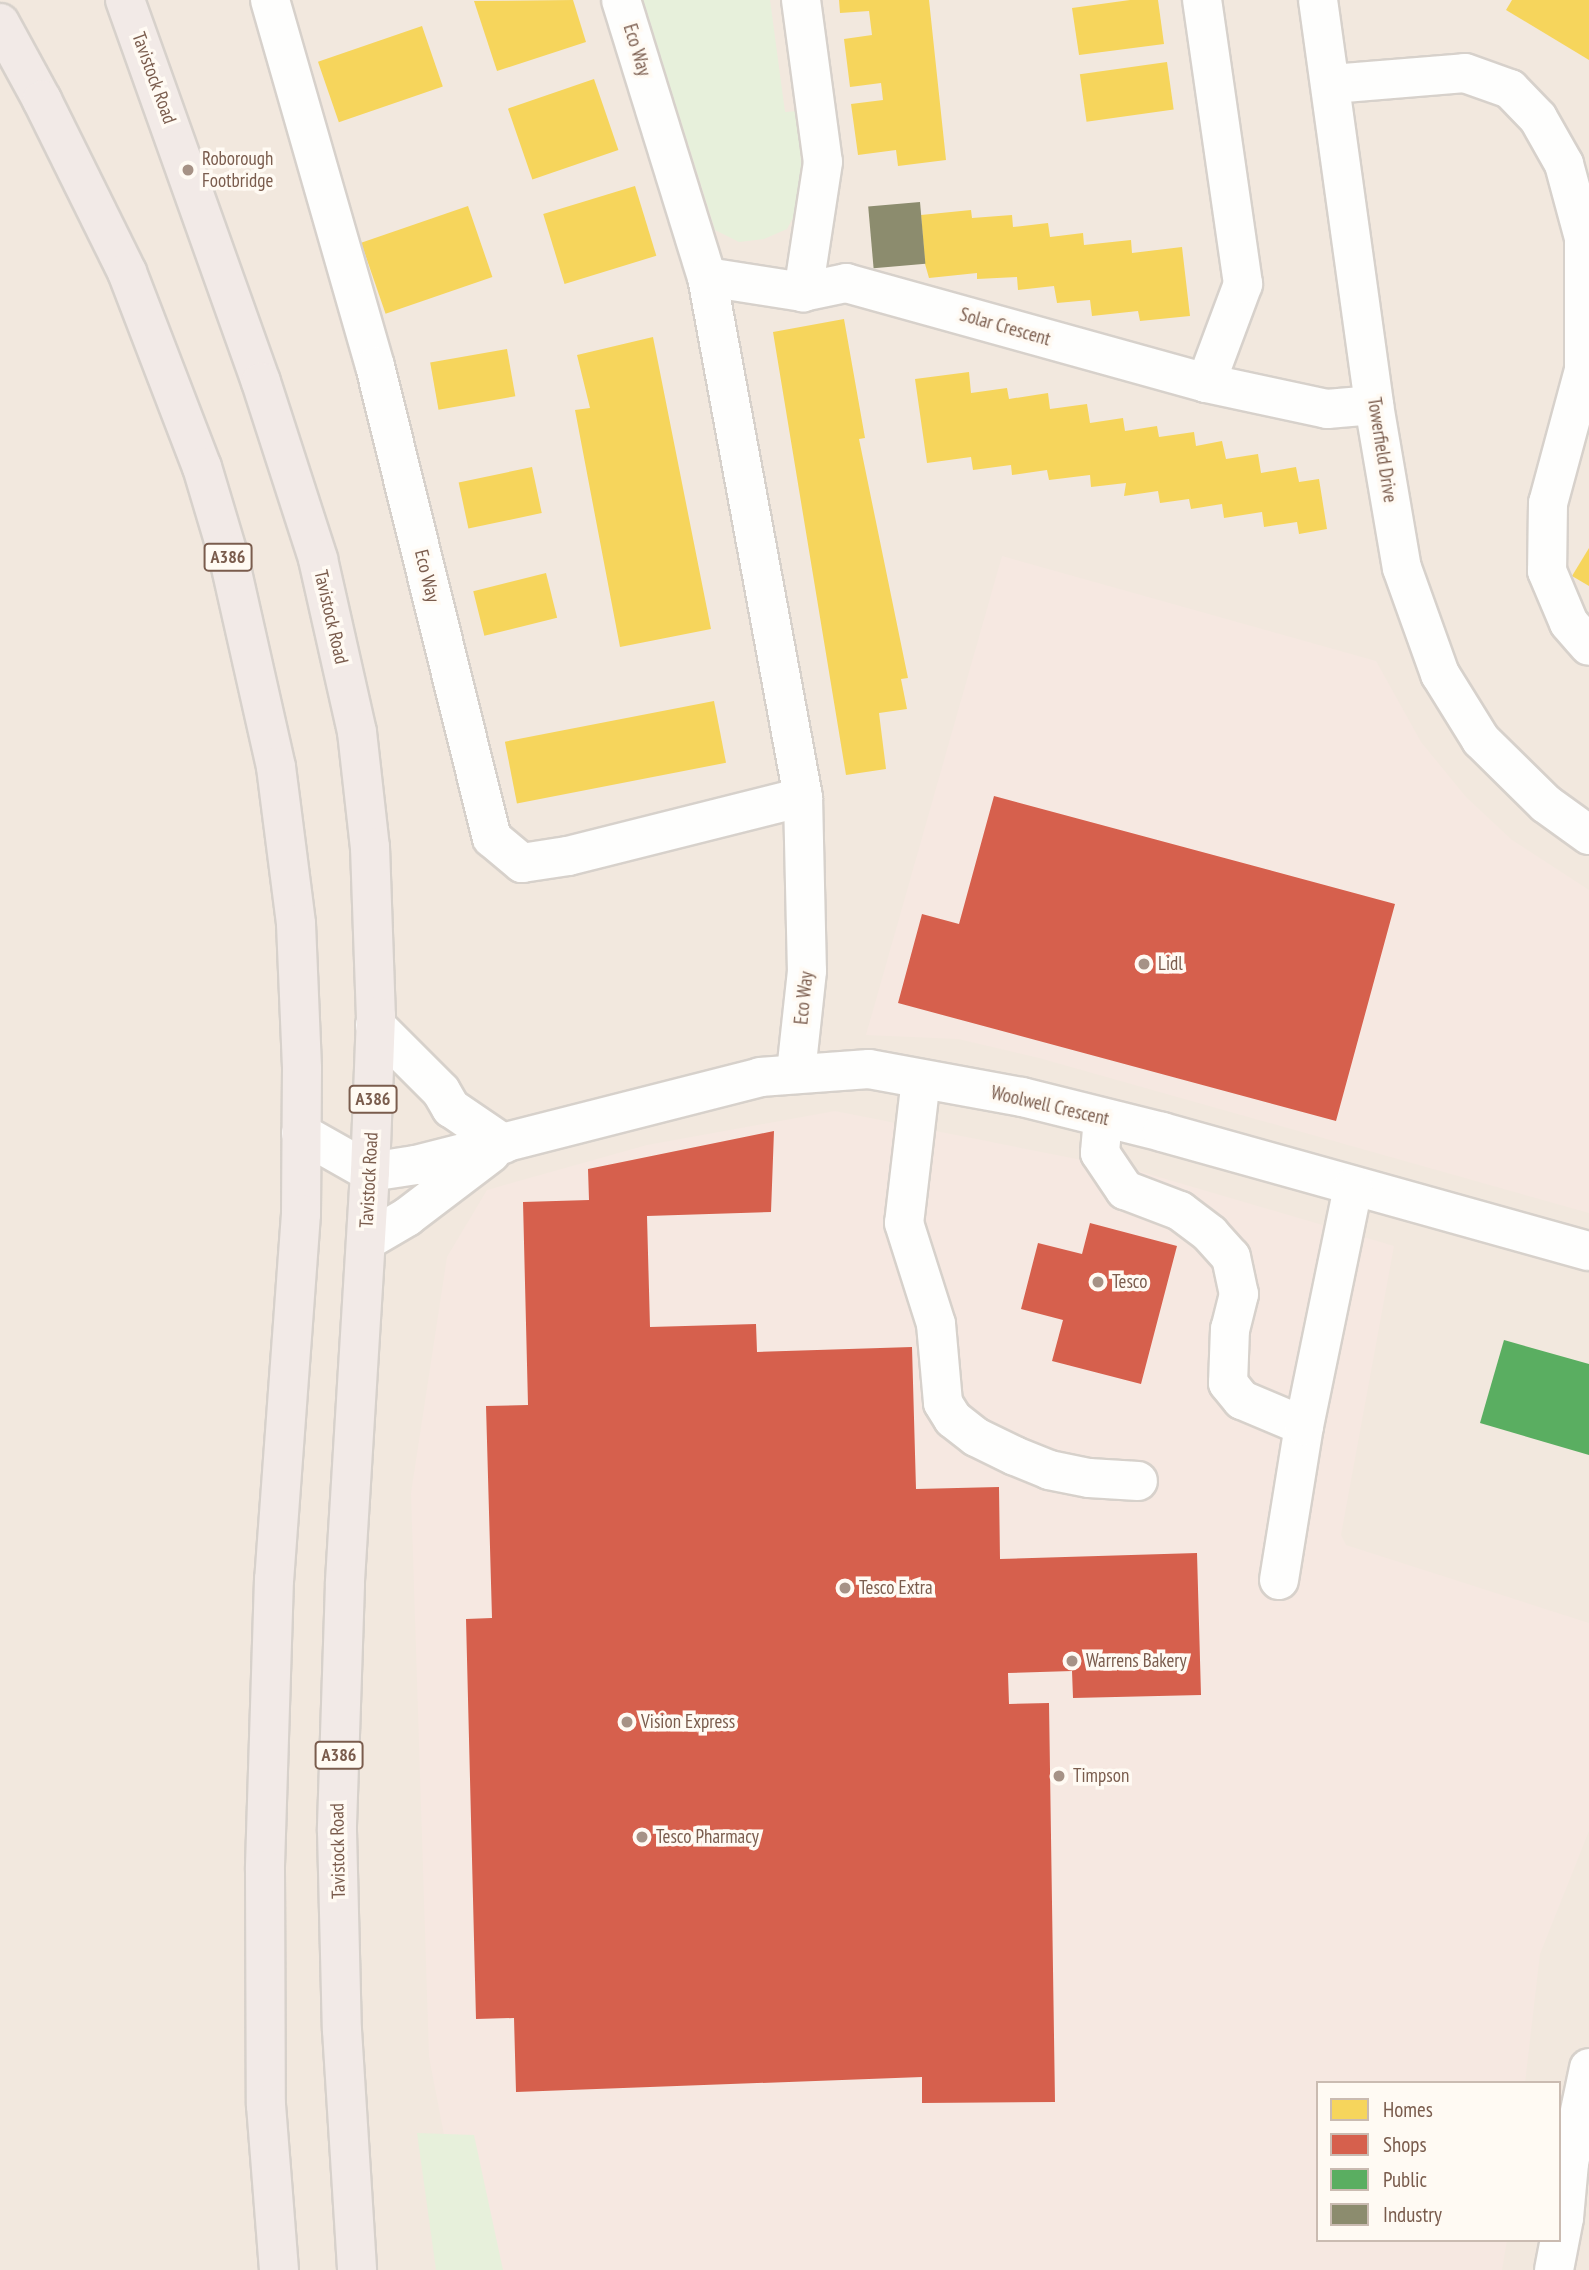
<!DOCTYPE html>
<html>
<head>
<meta charset="utf-8">
<style>
	body { margin:0 }
	#map { position:relative; width:1589px; height:2270px; overflow:hidden; background:#f9f5f0; font-family:"PT Sans Narrow",sans-serif }
	div>[style] { position:absolute }
	.residential>* { inset:0; background:#f2e8de }
	.commercial>* { inset:0; background:#f6e8e1 }
	.green>* { inset:0; background:#e7f0db }
	.homes>* { inset:0; background:#f6d55c; transform-origin:0 0 }
	.shops>* { inset:0; background:#d6604d }
	.public>* { inset:0; background:#5aae61 }
	.industry>* { inset:0; background:#8c8c6e; transform-origin:0 0 }
	.roads { filter:drop-shadow(2px 0 #d7d1cb) drop-shadow(-2px 0 #d7d1cb) drop-shadow(0 2px #d7d1cb) drop-shadow(0 -2px #d7d1cb) }
	.minor>* { height:38px; margin:-19px; padding:0 19px; transform-origin:19px; border-radius:19px; background:#fefefd }
	.highway>* { height:38px; margin:-19px; padding:0 19px; transform-origin:19px; border-radius:19px; background:#f2eae7 }
	.dots>* { width:19px; height:19px; translate:-50% -50%; box-sizing:border-box; border:4px solid #fffaf3; border-radius:50% }
	span { translate:-50% -50%; white-space:nowrap; text-align:center; line-height:1.15; -webkit-text-stroke:7px #fffaf3; paint-order:stroke }
	.shield-label span { padding:2px 5px; background:#fffaf3; border:2px solid; border-radius:5px; -webkit-text-stroke-width:0 }
	.shield-label { font-size:18px; color:#7a5c4d; font-weight:700 }
	.street-label { font-size:19px; color:#7a5c4d }
	.poi-label { font-size:19px; color:#7a5c4d }
	.left { translate:0 -50%; text-align:left }
	.legend { position:absolute; left:1316px; top:2081px; width:245px; height:161px; box-sizing:border-box; background:#fffaf3; border:2px solid #cabbb1; margin:0; padding:9px 12px; list-style:none; font-size:21px; color:#7a5c4d }
	.legend li { display:flex; align-items:center; gap:14px; height:35px }
	.legend b { width:35px; border:2px solid #cabbb1 }
</style>
</head>
<body>
<div id="map">
	<div class="residential">
		<i style="clip-path:polygon(evenodd,0 0,1589px 0,1589px 2270px,0 2270px,0 0,1318px 2083px,1559px 2083px,1559px 2240px,1318px 2240px,1318px 2083px)"></i>
	</div>
	<div class="commercial">
		<i style="clip-path:polygon(1002px 556px,1376px 661px,1421px 742px,1466px 797px,1512px 840px,1589px 890px,1589px 1213px,1039px 1058px,958px 1039px,866px 1035px)"></i>
		<i style="clip-path:polygon(835px 1111px,1142px 1172px,1394px 1246px,1341px 1535px,1346px 1545px,1589px 1623px,1589px 1831px,1540px 1954px,1525px 2083px,1318px 2083px,1318px 2240px,1507px 2240px,1502px 2270px,470px 2270px,429px 2057px,411px 1493px,447px 1257px,487px 1190px,647px 1145px)"></i>
	</div>
	<div class="green">
		<i style="clip-path:polygon(643px 0,770px 0,785px 112px,798px 111px,803px 199px,787px 229px,764px 239px,739px 242px,715px 230px)"></i>
		<i style="clip-path:polygon(417px 2133px,474px 2135px,503px 2270px,436px 2270px)"></i>
	</div>
	<div class="homes">
		<i style="clip-path:polygon(573px 0,586px 42px,497px 71px,474px 1px)"></i>
		<i style="clip-path:polygon(839px 0,929px 0,946px 160px,898px 166px,896px 150px,858px 155px,851px 104px,883px 100px,881px 83px,850px 87px,844px 39px,872px 35px,869px 11px,840px 13px)"></i>
		<i style="clip-path:polygon(1130px 0,1158px 0,1164px 44px,1079px 55px,1072px 8px)"></i>
		<i style="clip-path:polygon(1512px 0,1589px 0,1589px 60px,1506px 10px)"></i>
		<i style="left:422px;top:26px;width:64px;height:110px;rotate:71deg"></i>
		<i style="left:1167px;top:62px;width:48px;height:88px;rotate:82deg"></i>
		<i style="left:594px;top:79px;width:75px;height:91px;rotate:71deg"></i>
		<i style="left:635px;top:186px;width:73px;height:96px;rotate:73deg"></i>
		<i style="left:468px;top:206px;width:75px;height:113px;rotate:71deg"></i>
		<i style="clip-path:polygon(971px 210px,972px 218px,1012px 215px,1013px 227px,1048px 223px,1050px 237px,1083px 233px,1084px 245px,1131px 240px,1132px 253px,1182px 247px,1190px 316px,1140px 321px,1138px 311px,1092px 316px,1090px 300px,1057px 303px,1054px 286px,1018px 290px,1017px 277px,977px 279px,977px 273px,929px 278px,925px 264px,921px 215px)"></i>
		<i style="clip-path:polygon(844px 319px,865px 438px,859px 439px,908px 678px,901px 679px,907px 709px,879px 713px,886px 769px,846px 775px,773px 332px)"></i>
		<i style="clip-path:polygon(653px 337px,711px 629px,620px 647px,575px 410px,590px 408px,577px 355px)"></i>
		<i style="left:507px;top:349px;width:48px;height:78px;rotate:80deg"></i>
		<i style="clip-path:polygon(969px 372px,971px 393px,1007px 388px,1009px 399px,1048px 393px,1050px 409px,1087px 404px,1090px 423px,1123px 418px,1125px 431px,1157px 426px,1159px 437px,1194px 432px,1196px 446px,1222px 441px,1226px 459px,1258px 454px,1261px 473px,1296px 467px,1299px 482px,1319px 479px,1327px 529px,1299px 534px,1297px 522px,1264px 527px,1262px 512px,1224px 518px,1222px 504px,1191px 509px,1189px 499px,1160px 503px,1158px 491px,1124px 496px,1126px 483px,1091px 487px,1090px 475px,1049px 480px,1047px 470px,1012px 475px,1011px 465px,973px 470px,971px 457px,927px 463px,915px 379px)"></i>
		<i style="left:532px;top:467px;width:47px;height:75px;rotate:78deg"></i>
		<i style="clip-path:polygon(1589px 548px,1589px 586px,1572px 576px)"></i>
		<i style="left:546px;top:573px;width:46px;height:75px;rotate:76deg"></i>
		<i style="left:714px;top:701px;width:63px;height:213px;rotate:79deg"></i>
	</div>
	<div class="shops">
		<i style="clip-path:polygon(994px 796px,1395px 904px,1336px 1121px,898px 1003px,922px 914px,959px 924px)"></i>
		<i style="clip-path:polygon(774px 1131px,771px 1212px,647px 1216px,650px 1327px,756px 1324px,757px 1352px,912px 1347px,916px 1489px,999px 1487px,1000px 1559px,1197px 1553px,1201px 1695px,1073px 1698px,1072px 1671px,1008px 1673px,1009px 1704px,1049px 1703px,1055px 2102px,922px 2103px,922px 2077px,516px 2092px,514px 2018px,476px 2019px,466px 1619px,492px 1618px,486px 1406px,528px 1405px,523px 1202px,589px 1200px,588px 1169px)"></i>
		<i style="clip-path:polygon(1090px 1223px,1177px 1246px,1141px 1384px,1052px 1361px,1063px 1320px,1021px 1309px,1038px 1243px,1082px 1254px)"></i>
	</div>
	<div class="public">
		<i style="clip-path:polygon(1504px 1340px,1589px 1364px,1589px 1455px,1480px 1423px)"></i>
	</div>
	<div class="industry">
		<i style="left:920px;top:202px;width:62px;height:52px;rotate:85deg"></i>
	</div>
	<div class="roads">
		<div class="minor">
			<i style="left:270px;top:0;width:381px;rotate:74deg"></i>
			<i style="left:375px;top:366px;width:486px;rotate:76.1deg"></i>
			<i style="left:492px;top:838px;width:39px;rotate:40deg"></i>
			<i style="left:522px;top:863px;width:47px;rotate:-8.7deg"></i>
			<i style="left:568px;top:856px;width:242px;rotate:-14.1deg"></i>
			<i style="left:621px;top:0;width:290px;rotate:72.8deg"></i>
			<i style="left:707px;top:277px;width:529px;rotate:79.54deg"></i>
			<i style="left:803px;top:797px;width:174px;rotate:88.7deg"></i>
			<i style="left:807px;top:971px;width:102px;rotate:96.2deg"></i>
			<i style="left:801px;top:0;width:163px;rotate:82.3deg"></i>
			<i style="left:823px;top:162px;width:132px;rotate:98.7deg"></i>
			<i style="left:1318px;top:0;width:409px;rotate:82.1deg"></i>
			<i style="left:1374px;top:405px;width:165px;rotate:80.3deg"></i>
			<i style="left:1402px;top:568px;width:113px;rotate:70.3deg"></i>
			<i style="left:1440px;top:674px;width:78px;rotate:58.2deg"></i>
			<i style="left:1481px;top:740px;width:91px;rotate:44.6deg"></i>
			<i style="left:1546px;top:804px;width:53px;rotate:35.8deg"></i>
			<i style="left:1332px;top:84px;width:133px;rotate:-4.7deg"></i>
			<i style="left:1465px;top:73px;width:48px;rotate:19.6deg"></i>
			<i style="left:1510px;top:89px;width:40px;rotate:46deg"></i>
			<i style="left:1538px;top:118px;width:53px;rotate:60.5deg"></i>
			<i style="left:1564px;top:164px;width:77px;rotate:74.9deg"></i>
			<i style="left:1584px;top:238px;width:132px;rotate:90deg"></i>
			<i style="left:1584px;top:370px;width:138px;rotate:105.1deg"></i>
			<i style="left:1548px;top:503px;width:68px;rotate:90.8deg"></i>
			<i style="left:1547px;top:571px;width:56px;rotate:67.1deg"></i>
			<i style="left:1569px;top:623px;width:30px;rotate:49deg"></i>
			<i style="left:707px;top:277px;width:97px;rotate:8.9deg"></i>
			<i style="left:803px;top:292px;width:44px;rotate:-11.8deg"></i>
			<i style="left:846px;top:283px;width:374px;rotate:15.5deg"></i>
			<i style="left:1206px;top:383px;width:106px;rotate:-69.5deg"></i>
			<i style="left:1243px;top:284px;width:287px;rotate:-98.2deg"></i>
			<i style="left:1206px;top:383px;width:124px;rotate:12.1deg"></i>
			<i style="left:1327px;top:409px;width:47px;rotate:-4.9deg"></i>
			<i style="left:375px;top:1025px;width:93px;rotate:45deg"></i>
			<i style="left:441px;top:1091px;width:20px;rotate:60deg"></i>
			<i style="left:451px;top:1108px;width:64px;rotate:34.2deg"></i>
			<i style="left:921px;top:1079px;width:145px;rotate:96.7deg"></i>
			<i style="left:904px;top:1223px;width:106px;rotate:72.4deg"></i>
			<i style="left:936px;top:1324px;width:79px;rotate:84.9deg"></i>
			<i style="left:943px;top:1403px;width:19px;rotate:58deg"></i>
			<i style="left:953px;top:1419px;width:29px;rotate:38deg"></i>
			<i style="left:976px;top:1437px;width:43px;rotate:26deg"></i>
			<i style="left:1015px;top:1456px;width:37px;rotate:22deg"></i>
			<i style="left:1049px;top:1470px;width:41px;rotate:11.3deg"></i>
			<i style="left:1089px;top:1478px;width:49px;rotate:3.5deg"></i>
			<i style="left:1103px;top:1118px;width:35px;rotate:95deg"></i>
			<i style="left:1100px;top:1153px;width:45px;rotate:56deg"></i>
			<i style="left:1125px;top:1190px;width:59px;rotate:20.9deg"></i>
			<i style="left:1180px;top:1211px;width:38px;rotate:37deg"></i>
			<i style="left:1210px;top:1234px;width:31px;rotate:48deg"></i>
			<i style="left:1231px;top:1257px;width:38px;rotate:78deg"></i>
			<i style="left:1239px;top:1294px;width:36px;rotate:104deg"></i>
			<i style="left:1230px;top:1329px;width:54px;rotate:92.1deg"></i>
			<i style="left:1228px;top:1383px;width:22px;rotate:51deg"></i>
			<i style="left:1242px;top:1400px;width:67px;rotate:22.8deg"></i>
			<i style="left:301px;top:1133px;width:79px;rotate:29.5deg"></i>
			<i style="left:370px;top:1172px;width:47px;rotate:-8.7deg"></i>
			<i style="left:416px;top:1165px;width:355px;rotate:-14.3deg"></i>
			<i style="left:760px;top:1077px;width:109px;rotate:-4.2deg"></i>
			<i style="left:869px;top:1069px;width:156px;rotate:10.4deg"></i>
			<i style="left:1022px;top:1097px;width:144px;rotate:14deg"></i>
			<i style="left:1162px;top:1132px;width:443px;rotate:15.6deg"></i>
			<i style="left:366px;top:1241px;width:48px;rotate:-30.3deg"></i>
			<i style="left:407px;top:1217px;width:106px;rotate:-37.3deg"></i>
			<i style="left:1279px;top:1580px;width:156px;rotate:-80.8deg"></i>
			<i style="left:1304px;top:1426px;width:244px;rotate:-78.4deg"></i>
			<i style="left:1554px;top:2270px;width:53px;rotate:-79.1deg"></i>
			<i style="left:1564px;top:2218px;width:55px;rotate:-84.8deg"></i>
			<i style="left:1569px;top:2163px;width:97px;rotate:-78.1deg"></i>
		</div>
		<div class="highway">
			<i style="left:125px;top:0;width:405px;rotate:70.4deg"></i>
			<i style="left:261px;top:382px;width:186px;rotate:72.1deg"></i>
			<i style="left:318px;top:559px;width:177px;rotate:77.3deg"></i>
			<i style="left:357px;top:732px;width:116px;rotate:83.6deg"></i>
			<i style="left:370px;top:847px;width:169px;rotate:88deg"></i>
			<i style="left:376px;top:1016px;width:156px;rotate:92.2deg"></i>
			<i style="left:370px;top:1172px;width:413px;rotate:93.5deg"></i>
			<i style="left:345px;top:1584px;width:247px;rotate:91.9deg"></i>
			<i style="left:337px;top:1831px;width:199px;rotate:88.6deg"></i>
			<i style="left:342px;top:2030px;width:240px;rotate:86.4deg"></i>
			<i style="left:0;top:23px;width:88px;rotate:61.4deg"></i>
			<i style="left:42px;top:100px;width:192px;rotate:63.7deg"></i>
			<i style="left:127px;top:272px;width:209px;rotate:69deg"></i>
			<i style="left:202px;top:467px;width:91px;rotate:73.4deg"></i>
			<i style="left:228px;top:554px;width:218px;rotate:77.3deg"></i>
			<i style="left:276px;top:767px;width:158px;rotate:82.7deg"></i>
			<i style="left:296px;top:924px;width:145px;rotate:87.6deg"></i>
			<i style="left:302px;top:1069px;width:145px;rotate:90.4deg"></i>
			<i style="left:301px;top:1214px;width:366px;rotate:94.2deg"></i>
			<i style="left:274px;top:1579px;width:291px;rotate:91.8deg"></i>
			<i style="left:265px;top:1870px;width:235px;rotate:89.8deg"></i>
			<i style="left:266px;top:2105px;width:166px;rotate:85.5deg"></i>
		</div>
	</div>
	<div class="dots">
		<i style="left:188px;top:170px;background:#a69286"></i>
		<i style="left:1144px;top:964px;background:#a69286"></i>
		<i style="left:1098px;top:1282px;background:#a69286"></i>
		<i style="left:845px;top:1588px;background:#a69286"></i>
		<i style="left:1072px;top:1661px;background:#a69286"></i>
		<i style="left:627px;top:1722px;background:#a69286"></i>
		<i style="left:1059px;top:1776px;background:#a69286"></i>
		<i style="left:642px;top:1837px;background:#a69286"></i>
	</div>
	<div class="shield-label">
		<span style="left:228px;top:557px">A386</span>
		<span style="left:373px;top:1099px">A386</span>
		<span style="left:339px;top:1755px">A386</span>
	</div>
	<div class="street-label">
		<span style="left:637px;top:50px;rotate:73deg">Eco Way</span>
		<span style="left:154px;top:78px;rotate:70deg">Tavistock Road</span>
		<span style="left:1005px;top:327px;rotate:16deg">Solar Crescent</span>
		<span style="left:1382px;top:450px;rotate:81deg">Towerfield Drive</span>
		<span style="left:427px;top:576px;rotate:76deg">Eco Way</span>
		<span style="left:331px;top:617px;rotate:77deg">Tavistock Road</span>
		<span style="left:804px;top:998px;rotate:-84deg">Eco Way</span>
		<span style="left:1050px;top:1106px;rotate:13deg">Woolwell Crescent</span>
		<span style="left:369px;top:1180px;rotate:-87deg">Tavistock Road</span>
		<span style="left:338px;top:1851px;rotate:-91deg">Tavistock Road</span>
	</div>
	<div class="poi-label">
		<span class="left" style="left:202px;top:170px">Roborough<br>Footbridge</span>
		<span class="left" style="left:1158px;top:964px">Lidl</span>
		<span class="left" style="left:1112px;top:1282px">Tesco</span>
		<span class="left" style="left:859px;top:1588px">Tesco Extra</span>
		<span class="left" style="left:1086px;top:1661px">Warrens Bakery</span>
		<span class="left" style="left:641px;top:1722px">Vision Express</span>
		<span class="left" style="left:1073px;top:1776px">Timpson</span>
		<span class="left" style="left:656px;top:1837px">Tesco Pharmacy</span>
	</div>
	<ul class="legend">
	<li><b style="height:19px;background:#f6d55c"></b>Homes</li>
	<li><b style="height:19px;background:#d6604d"></b>Shops</li>
	<li><b style="height:19px;background:#5aae61"></b>Public</li>
	<li><b style="height:19px;background:#8c8c6e"></b>Industry</li>
	</ul>
</div>
</body>
</html>
